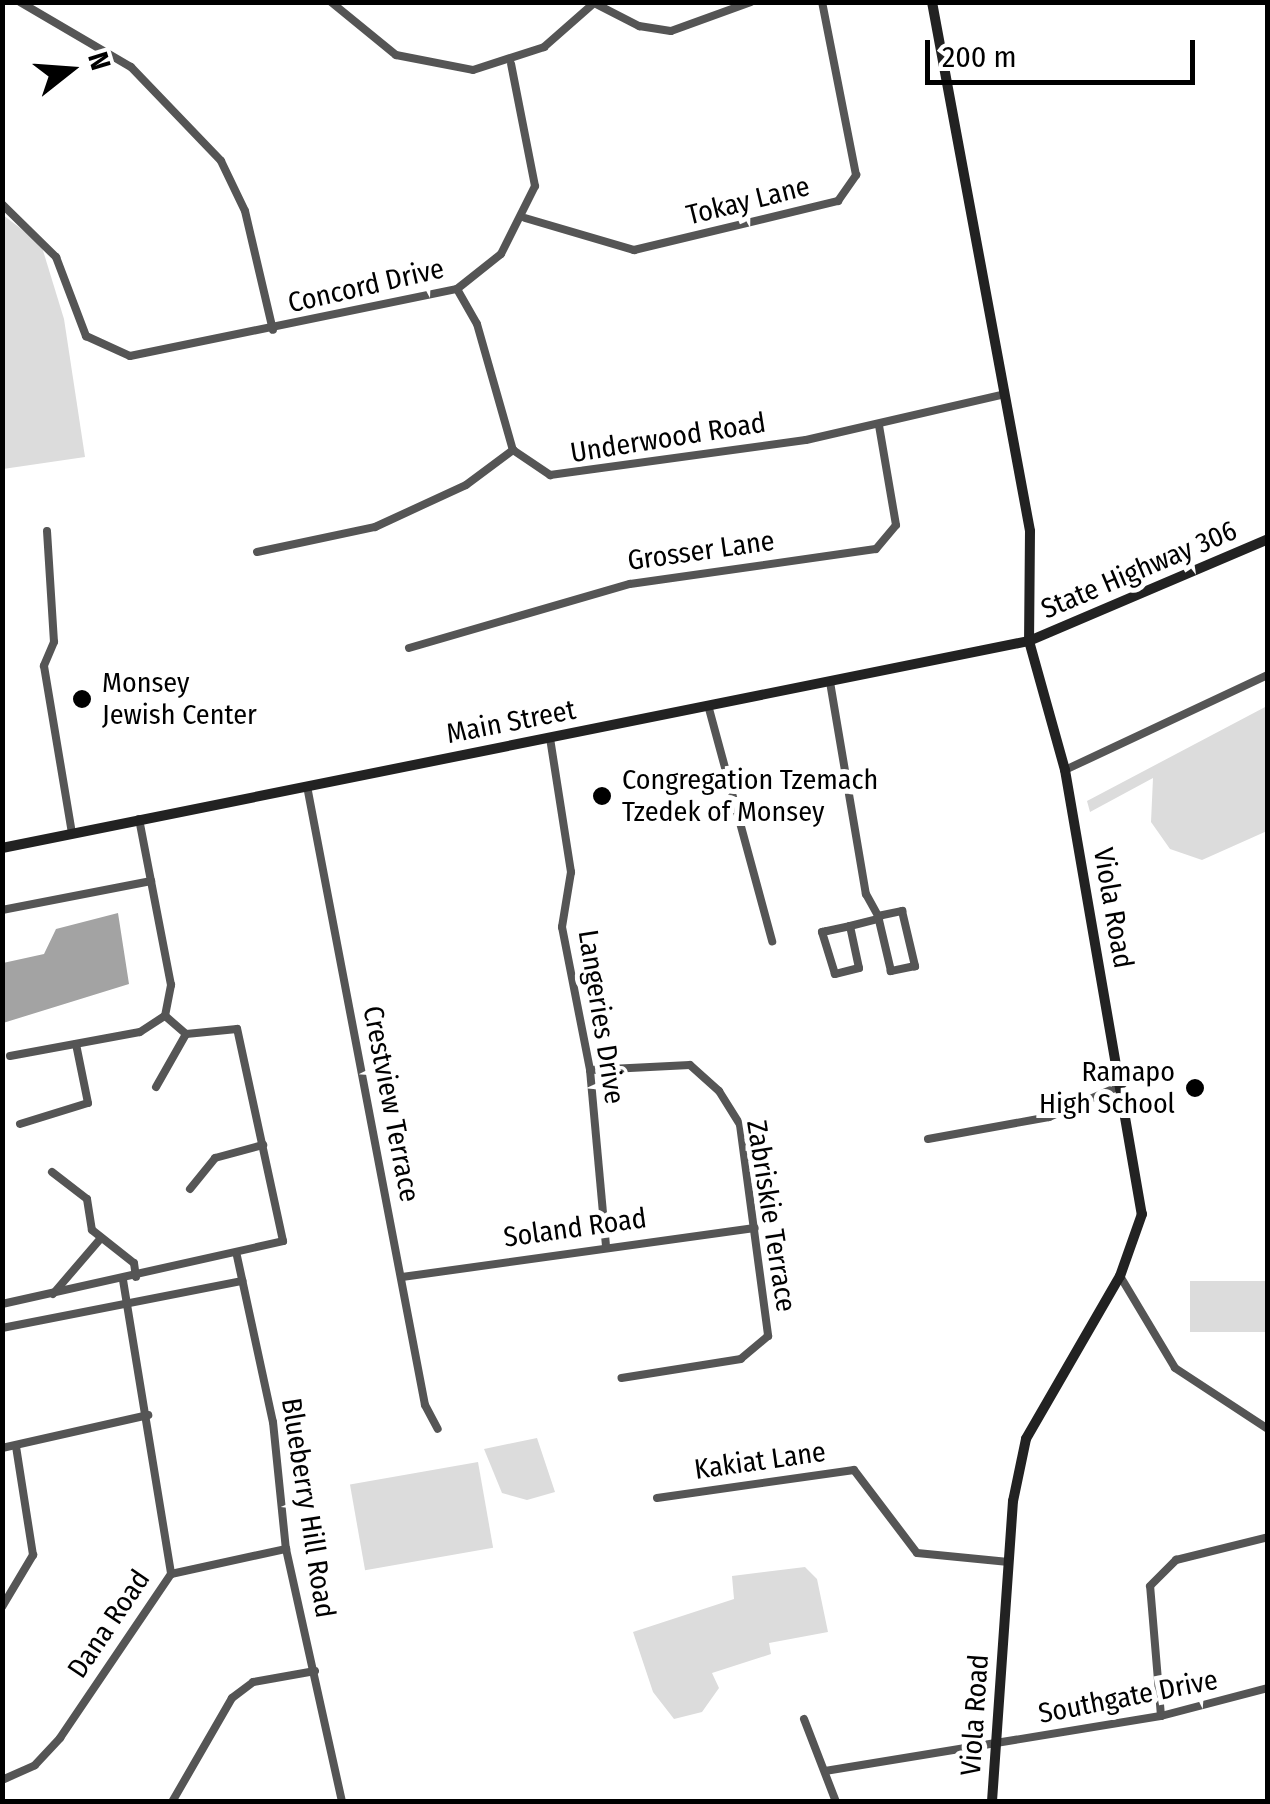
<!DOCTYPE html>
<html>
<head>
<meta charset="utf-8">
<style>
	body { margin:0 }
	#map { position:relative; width:1270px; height:1804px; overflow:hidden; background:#fff; font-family:"Fira Sans Condensed",sans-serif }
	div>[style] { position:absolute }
	.green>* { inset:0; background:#dcdcdc; transform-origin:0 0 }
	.water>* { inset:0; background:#a3a3a3 }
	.street>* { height:8px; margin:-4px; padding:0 4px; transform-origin:4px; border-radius:4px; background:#555 }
	.secondary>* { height:10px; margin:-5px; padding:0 5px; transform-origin:5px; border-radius:5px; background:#222 }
	.dots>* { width:28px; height:28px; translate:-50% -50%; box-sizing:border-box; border:5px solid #fff; border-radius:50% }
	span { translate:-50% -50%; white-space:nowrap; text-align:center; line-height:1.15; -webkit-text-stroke:10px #fff; paint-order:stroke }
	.street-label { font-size:28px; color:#000 }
	.poi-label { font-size:28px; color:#000 }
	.left { translate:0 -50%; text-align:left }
	.right { translate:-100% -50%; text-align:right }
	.frame { position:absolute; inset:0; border:5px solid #000; pointer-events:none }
	.north { position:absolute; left:20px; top:20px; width:100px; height:100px; -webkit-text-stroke:8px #fff; paint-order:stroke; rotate:73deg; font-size:28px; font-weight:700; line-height:40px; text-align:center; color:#000 }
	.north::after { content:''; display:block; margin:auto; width:35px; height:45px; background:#000; clip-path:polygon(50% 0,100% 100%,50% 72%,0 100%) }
	.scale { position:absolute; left:925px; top:40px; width:270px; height:45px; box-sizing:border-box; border:5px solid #000; border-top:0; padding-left:12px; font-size:30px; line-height:35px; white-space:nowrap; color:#000; -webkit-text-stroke:8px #fff; paint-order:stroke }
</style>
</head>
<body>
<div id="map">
	<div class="green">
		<i style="clip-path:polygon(3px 215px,41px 244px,64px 319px,85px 457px,3px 469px)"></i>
		<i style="clip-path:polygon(1267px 706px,1267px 831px,1202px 860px,1170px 849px,1151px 822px,1153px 778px,1090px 812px,1087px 801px)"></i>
		<i style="left:1267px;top:1281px;width:51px;height:77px;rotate:90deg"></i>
		<i style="clip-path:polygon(537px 1438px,555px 1492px,527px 1500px,502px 1493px,484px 1449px)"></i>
		<i style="left:478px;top:1462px;width:87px;height:130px;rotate:80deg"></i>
		<i style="clip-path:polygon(805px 1567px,817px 1579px,828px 1632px,769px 1643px,771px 1654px,712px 1673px,719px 1688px,702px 1712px,674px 1719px,653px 1692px,633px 1632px,734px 1599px,732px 1576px)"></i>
	</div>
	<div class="water">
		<i style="clip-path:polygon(118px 913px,129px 984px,3px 1023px,3px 963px,44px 954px,56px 929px)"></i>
	</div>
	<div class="street">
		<i style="left:20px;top:2px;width:129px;rotate:30.4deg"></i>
		<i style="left:131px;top:67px;width:130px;rotate:46.2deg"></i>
		<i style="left:221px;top:161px;width:55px;rotate:64.4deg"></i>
		<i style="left:245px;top:211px;width:122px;rotate:76.8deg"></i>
		<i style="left:331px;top:2px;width:84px;rotate:39.2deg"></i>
		<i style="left:396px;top:55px;width:78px;rotate:11deg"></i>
		<i style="left:473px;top:70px;width:75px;rotate:-17.9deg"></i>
		<i style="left:544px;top:47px;width:67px;rotate:-41.3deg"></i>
		<i style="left:594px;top:3px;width:51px;rotate:27.1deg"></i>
		<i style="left:639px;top:26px;width:32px;rotate:9deg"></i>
		<i style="left:671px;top:31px;width:85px;rotate:-19.9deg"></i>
		<i style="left:2px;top:204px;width:76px;rotate:44.5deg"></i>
		<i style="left:56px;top:257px;width:85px;rotate:69.2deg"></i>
		<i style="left:86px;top:336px;width:48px;rotate:24.4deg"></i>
		<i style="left:130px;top:356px;width:334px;rotate:-11.6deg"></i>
		<i style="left:457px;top:289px;width:56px;rotate:-38.5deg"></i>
		<i style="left:501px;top:254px;width:76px;rotate:-63.4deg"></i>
		<i style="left:535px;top:186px;width:124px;rotate:-101.1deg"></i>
		<i style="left:525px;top:218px;width:114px;rotate:16.4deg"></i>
		<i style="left:634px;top:250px;width:210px;rotate:-13.5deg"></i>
		<i style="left:838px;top:201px;width:32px;rotate:-55deg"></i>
		<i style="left:856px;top:175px;width:176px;rotate:-101.1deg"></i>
		<i style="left:457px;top:289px;width:40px;rotate:60.3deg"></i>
		<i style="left:477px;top:324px;width:131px;rotate:74.1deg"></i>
		<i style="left:513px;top:450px;width:45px;rotate:34deg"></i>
		<i style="left:550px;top:475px;width:258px;rotate:-7.8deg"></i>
		<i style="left:806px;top:440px;width:204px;rotate:-13deg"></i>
		<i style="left:47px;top:531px;width:111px;rotate:86.4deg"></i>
		<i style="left:54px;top:642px;width:26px;rotate:113deg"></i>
		<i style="left:44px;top:666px;width:170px;rotate:80.5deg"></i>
		<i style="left:257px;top:552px;width:121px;rotate:-12deg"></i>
		<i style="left:375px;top:527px;width:100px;rotate:-24.8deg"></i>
		<i style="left:466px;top:485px;width:59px;rotate:-36.7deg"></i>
		<i style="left:409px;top:648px;width:230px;rotate:-16.2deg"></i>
		<i style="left:630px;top:584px;width:248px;rotate:-8.1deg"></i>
		<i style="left:876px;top:549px;width:31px;rotate:-50deg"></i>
		<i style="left:896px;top:525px;width:100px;rotate:-99.7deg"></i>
		<i style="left:830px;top:682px;width:215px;rotate:80.4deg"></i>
		<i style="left:866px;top:894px;width:25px;rotate:61deg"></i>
		<i style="left:878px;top:916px;width:25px;rotate:-12deg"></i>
		<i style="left:902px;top:911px;width:57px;rotate:76.7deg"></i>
		<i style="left:915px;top:966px;width:25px;rotate:168deg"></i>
		<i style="left:891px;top:971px;width:57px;rotate:-103.3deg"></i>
		<i style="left:708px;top:705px;width:245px;rotate:74.8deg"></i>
		<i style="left:550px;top:738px;width:136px;rotate:81.1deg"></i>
		<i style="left:571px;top:872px;width:56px;rotate:99.3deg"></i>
		<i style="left:562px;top:927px;width:146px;rotate:78.9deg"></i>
		<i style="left:590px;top:1070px;width:176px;rotate:84.8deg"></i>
		<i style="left:1065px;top:770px;width:224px;rotate:-25.1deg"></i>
		<i style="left:307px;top:786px;width:630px;rotate:79.21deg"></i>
		<i style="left:425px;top:1405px;width:27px;rotate:62deg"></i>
		<i style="left:2px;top:910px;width:152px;rotate:-11deg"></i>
		<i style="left:850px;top:926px;width:43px;rotate:77.9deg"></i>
		<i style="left:859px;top:968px;width:25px;rotate:166deg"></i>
		<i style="left:835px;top:974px;width:44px;rotate:-107.2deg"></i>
		<i style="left:822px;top:932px;width:5px;rotate:-11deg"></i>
		<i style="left:827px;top:931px;width:24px;rotate:-12deg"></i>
		<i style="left:850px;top:926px;width:30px;rotate:-14deg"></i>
		<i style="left:10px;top:1056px;width:132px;rotate:-10.5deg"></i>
		<i style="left:140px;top:1032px;width:30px;rotate:-33deg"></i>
		<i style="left:590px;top:1070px;width:100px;rotate:-2.9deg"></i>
		<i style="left:690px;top:1065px;width:39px;rotate:42deg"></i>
		<i style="left:719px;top:1091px;width:40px;rotate:58deg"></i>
		<i style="left:740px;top:1125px;width:213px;rotate:82.4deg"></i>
		<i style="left:768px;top:1336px;width:35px;rotate:140deg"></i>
		<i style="left:741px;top:1359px;width:121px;rotate:171deg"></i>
		<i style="left:156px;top:1087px;width:61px;rotate:-60.5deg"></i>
		<i style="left:20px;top:1124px;width:71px;rotate:-17.2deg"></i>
		<i style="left:88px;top:1103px;width:60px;rotate:-101.5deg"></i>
		<i style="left:928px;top:1139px;width:123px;rotate:-10.3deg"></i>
		<i style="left:1049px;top:1117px;width:80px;rotate:-23.7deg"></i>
		<i style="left:52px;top:1172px;width:44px;rotate:37.6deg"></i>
		<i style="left:87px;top:1199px;width:31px;rotate:81deg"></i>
		<i style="left:92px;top:1230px;width:53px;rotate:38.2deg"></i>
		<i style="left:134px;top:1263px;width:14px;rotate:82deg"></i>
		<i style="left:190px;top:1189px;width:40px;rotate:-51deg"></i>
		<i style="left:215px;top:1158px;width:50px;rotate:-15.2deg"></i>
		<i style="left:237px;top:1256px;width:170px;rotate:77.8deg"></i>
		<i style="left:273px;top:1422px;width:128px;rotate:84.2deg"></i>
		<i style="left:286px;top:1549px;width:259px;rotate:77.5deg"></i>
		<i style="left:1120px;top:1276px;width:107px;rotate:59.1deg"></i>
		<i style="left:1175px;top:1368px;width:111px;rotate:33.3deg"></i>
		<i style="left:402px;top:1277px;width:356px;rotate:-7.9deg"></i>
		<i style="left:123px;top:1280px;width:298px;rotate:80.7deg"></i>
		<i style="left:53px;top:1294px;width:74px;rotate:-49.4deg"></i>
		<i style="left:2px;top:1304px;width:288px;rotate:-12.6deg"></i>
		<i style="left:283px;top:1241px;width:217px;rotate:-102.2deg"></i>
		<i style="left:237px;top:1029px;width:51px;rotate:174.4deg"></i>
		<i style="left:186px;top:1034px;width:28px;rotate:-139deg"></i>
		<i style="left:165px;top:1016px;width:32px;rotate:-79deg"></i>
		<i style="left:171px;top:985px;width:169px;rotate:-100.9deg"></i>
		<i style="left:2px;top:1328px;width:245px;rotate:-11.1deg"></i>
		<i style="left:2px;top:1448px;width:150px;rotate:-12.7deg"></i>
		<i style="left:657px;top:1498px;width:199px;rotate:-8.1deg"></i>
		<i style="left:854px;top:1470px;width:104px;rotate:52.8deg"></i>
		<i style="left:917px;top:1553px;width:92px;rotate:5.6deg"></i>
		<i style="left:2px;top:1607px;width:61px;rotate:-59.2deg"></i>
		<i style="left:33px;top:1555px;width:110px;rotate:-98.9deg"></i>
		<i style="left:1161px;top:1716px;width:130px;rotate:-94.8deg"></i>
		<i style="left:1150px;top:1586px;width:37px;rotate:-45deg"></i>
		<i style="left:1176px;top:1560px;width:95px;rotate:-14deg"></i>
		<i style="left:804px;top:1719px;width:89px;rotate:68.9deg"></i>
		<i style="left:825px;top:1771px;width:340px;rotate:-9.3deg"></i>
		<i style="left:1161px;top:1716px;width:111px;rotate:-14.7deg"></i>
		<i style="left:2px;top:1780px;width:36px;rotate:-24deg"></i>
		<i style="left:35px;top:1765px;width:37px;rotate:-47deg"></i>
		<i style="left:60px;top:1738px;width:198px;rotate:-55.9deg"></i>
		<i style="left:171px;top:1574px;width:118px;rotate:-12.3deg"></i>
		<i style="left:172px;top:1802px;width:120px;rotate:-60deg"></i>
		<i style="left:232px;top:1698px;width:26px;rotate:-37deg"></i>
		<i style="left:253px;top:1682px;width:63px;rotate:-10.1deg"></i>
	</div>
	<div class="secondary">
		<i style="left:932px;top:2px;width:538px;rotate:79.5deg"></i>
		<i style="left:1030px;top:531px;width:110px;rotate:90.5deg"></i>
		<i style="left:1029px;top:641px;width:134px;rotate:74.4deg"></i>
		<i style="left:1065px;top:770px;width:451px;rotate:80.2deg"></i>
		<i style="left:1142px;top:1214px;width:66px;rotate:109.5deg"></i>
		<i style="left:1120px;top:1276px;width:188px;rotate:120deg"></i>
		<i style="left:1026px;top:1439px;width:63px;rotate:101.8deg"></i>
		<i style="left:1013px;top:1501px;width:302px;rotate:94deg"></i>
		<i style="left:2px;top:848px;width:1048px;rotate:-11.4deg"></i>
		<i style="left:1029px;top:641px;width:260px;rotate:-23.1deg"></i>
	</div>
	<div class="dots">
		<i style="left:82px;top:699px;background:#000"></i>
		<i style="left:602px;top:796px;background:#000"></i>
		<i style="left:1195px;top:1088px;background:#000"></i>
	</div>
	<div class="street-label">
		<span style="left:748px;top:201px;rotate:-14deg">Tokay Lane</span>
		<span style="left:366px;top:286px;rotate:-13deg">Concord Drive</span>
		<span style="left:668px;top:438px;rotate:-9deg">Underwood Road</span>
		<span style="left:701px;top:551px;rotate:-8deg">Grosser Lane</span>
		<span style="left:1139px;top:570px;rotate:-23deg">State Highway 306</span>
		<span style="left:511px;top:722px;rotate:-11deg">Main Street</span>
		<span style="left:1113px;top:908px;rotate:80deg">Viola Road</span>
		<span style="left:601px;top:1017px;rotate:81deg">Langeries Drive</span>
		<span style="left:391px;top:1104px;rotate:79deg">Crestview Terrace</span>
		<span style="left:771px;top:1216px;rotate:81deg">Zabriskie Terrace</span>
		<span style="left:575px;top:1228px;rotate:-8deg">Soland Road</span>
		<span style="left:760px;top:1461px;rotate:-8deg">Kakiat Lane</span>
		<span style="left:308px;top:1508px;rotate:81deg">Blueberry Hill Road</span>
		<span style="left:109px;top:1624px;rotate:-56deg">Dana Road</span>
		<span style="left:1128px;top:1697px;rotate:-11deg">Southgate Drive</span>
		<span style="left:975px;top:1715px;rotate:-86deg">Viola Road</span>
	</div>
	<div class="poi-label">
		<span class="left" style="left:102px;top:699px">Monsey<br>Jewish Center</span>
		<span class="left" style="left:622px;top:796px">Congregation Tzemach<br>Tzedek of Monsey</span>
		<span class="right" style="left:1175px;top:1088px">Ramapo<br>High School</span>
	</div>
	<div class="frame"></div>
	<div class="north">N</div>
	<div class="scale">200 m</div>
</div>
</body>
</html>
